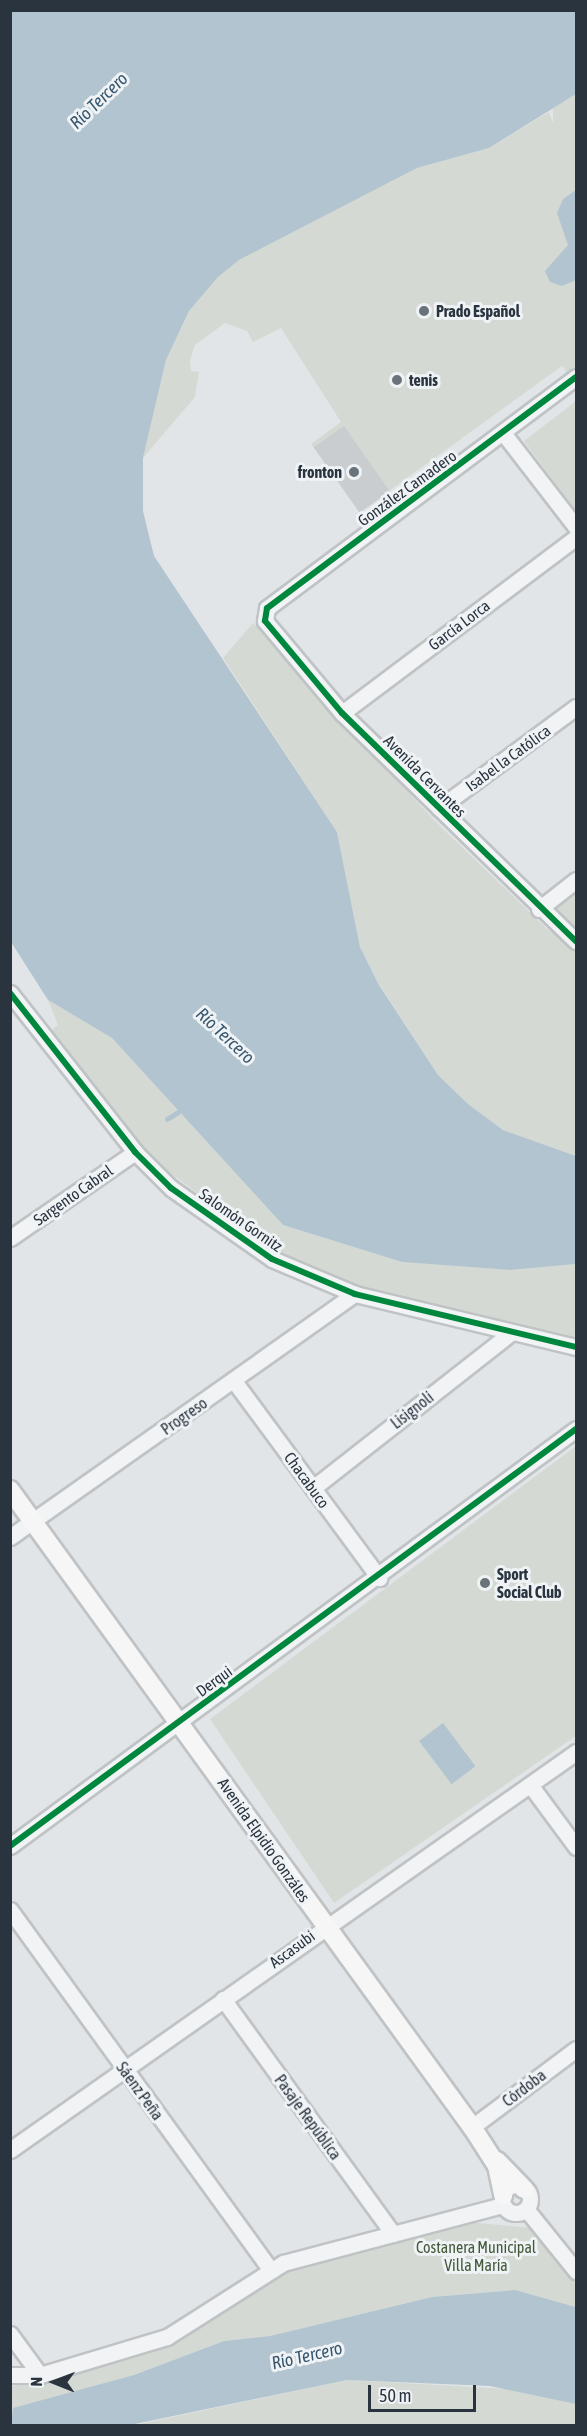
<!DOCTYPE html>
<html>
<head>
<meta charset="utf-8">
<style>
	body { margin:0 }
	#map { position:relative; width:587px; height:2436px; overflow:hidden; background:#e2e5e7; font-family:"Asap Condensed",sans-serif }
	div>[style] { position:absolute }
	.green>* { inset:0; background:#d4dad3 }
	.water>* { inset:0; background:#b2c4cf; transform-origin:0 0 }
	.stream>* { height:4.5px; margin:-2.25px; padding:0 2.25px; transform-origin:2.25px; border-radius:2.25px; background:#b2c4cf }
	.building>* { inset:0; background:#cacdcf; transform-origin:0 0 }
	.roads { filter:drop-shadow(2px 0 #c0c3c5) drop-shadow(-2px 0 #c0c3c5) drop-shadow(0 2px #c0c3c5) drop-shadow(0 -2px #c0c3c5) }
	.minor>* { height:15px; margin:-7.5px; padding:0 7.5px; transform-origin:7.5px; border-radius:7.5px; background:#f1f3f4 }
	.minor>.ring { margin:-7.5px; padding:0; box-sizing:content-box; background:none; border:15px solid #f1f3f4; border-radius:50% }
	.major>* { height:18px; margin:-9px; padding:0 9px; transform-origin:9px; border-radius:9px; background:#f6f6f6 }
	.cycleway>* { height:6px; margin:-3px; padding:0 3px; transform-origin:3px; border-radius:3px; background:#00873e }
	.dots>* { width:16px; height:16px; translate:-50% -50%; box-sizing:border-box; border:3px solid #f0f3f6; border-radius:50% }
	span { translate:-50% -50%; white-space:nowrap; text-align:center; line-height:1.15; -webkit-text-stroke:6px #f0f3f6; paint-order:stroke }
	.poi-label { font-size:16px; color:#2a343f; font-weight:700 }
	.left { translate:0 -50%; text-align:left }
	.right { translate:-100% -50%; text-align:right }
	.street-label { font-size:16px; color:#2a343f }
	.park-label { font-size:16px; color:#435939 }
	.water-label { font-size:18px; color:#38576f; font-style:italic }
	.frame { position:absolute; inset:0; border:12px solid #2a343f; pointer-events:none }
	.north { position:absolute; left:24px; top:2352px; width:60px; height:60px; -webkit-text-stroke:4px #f0f3f6; paint-order:stroke; rotate:271deg; font-size:16px; font-weight:700; line-height:24px; text-align:center; color:#2a343f }
	.north::after { content:''; display:block; margin:auto; width:21px; height:27px; background:#2a343f; clip-path:polygon(50% 0,100% 100%,50% 72%,0 100%) }
	.scale { position:absolute; left:368px; top:2385px; width:108px; height:27px; box-sizing:border-box; border:3px solid #2a343f; border-top:0; padding-left:8px; font-size:18px; line-height:21px; white-space:nowrap; color:#2a343f; -webkit-text-stroke:4px #f0f3f6; paint-order:stroke }
</style>
</head>
<body>
<div id="map">
	<div class="green">
		<i style="clip-path:polygon(576px 94px,576px 368px,568px 374px,562px 366px,360px 512px,311px 444px,341px 422px,281px 328px,253px 342px,247px 331px,225px 323px,195px 345px,190px 361px,191px 371px,199px 372px,195px 397px,143px 458px,166px 360px,189px 311px,218px 277px,239px 260px,417px 168px,489px 148px,549px 112px,553px 123px,553px 108px)"></i>
		<i style="clip-path:polygon(576px 401px,576px 511px,524px 441px)"></i>
		<i style="clip-path:polygon(253px 623px,434px 820px,546px 928px,576px 949px,576px 1156px,503px 1130px,468px 1104px,438px 1075px,379px 984px,360px 947px,337px 832px,223px 658px)"></i>
		<i style="clip-path:polygon(576px 887px,576px 930px,554px 906px)"></i>
		<i style="clip-path:polygon(48px 1000px,112px 1038px,283px 1225px,402px 1262px,510px 1270px,576px 1264px,576px 1339px,356px 1285px,287px 1261px,152px 1159px,50px 1031px,58px 1025px)"></i>
		<i style="clip-path:polygon(576px 1446px,576px 1736px,334px 1903px,210px 1719px)"></i>
		<i style="clip-path:polygon(468px 2222px,533px 2228px,576px 2282px,576px 2307px,515px 2290px,432px 2297px,270px 2336px,224px 2341px,134px 2375px,11px 2410px,10px 2386px,43px 2382px,166px 2345px,290px 2269px)"></i>
		<i style="clip-path:polygon(347px 2380px,527px 2390px,576px 2404px,576px 2426px,130px 2426px)"></i>
	</div>
	<div class="water">
		<i style="clip-path:polygon(10px 11px,576px 11px,576px 94px,489px 148px,417px 168px,239px 260px,218px 277px,189px 311px,166px 360px,143px 458px,143px 511px,154px 556px,337px 832px,360px 947px,379px 985px,438px 1075px,468px 1104px,503px 1130px,576px 1156px,576px 1264px,510px 1270px,402px 1262px,283px 1225px,112px 1038px,48px 1000px,11px 942px)"></i>
		<i style="clip-path:polygon(576px 190px,576px 280px,562px 286px,550px 282px,545px 271px,568px 245px,557px 213px,563px 199px)"></i>
		<i style="left:443px;top:1723px;width:54px;height:30px;rotate:53deg"></i>
		<i style="clip-path:polygon(515px 2290px,576px 2307px,576px 2404px,490px 2386px,347px 2380px,130px 2425px,11px 2425px,13px 2408px,134px 2375px,224px 2341px,270px 2336px,432px 2297px)"></i>
	</div>
	<div class="stream">
		<i style="left:167px;top:1119px;width:13px;rotate:-32deg"></i>
	</div>
	<div class="building">
		<i style="left:344px;top:426px;width:80px;height:37px;rotate:55deg"></i>
	</div>
	<div class="roads">
		<div class="minor">
			<i style="left:576px;top:377px;width:386px;rotate:143.2deg"></i>
			<i style="left:267px;top:608px;width:13px;rotate:99deg"></i>
			<i style="left:265px;top:621px;width:120px;rotate:50.1deg"></i>
			<i style="left:342px;top:713px;width:327px;rotate:44.3deg"></i>
			<i style="left:504px;top:434px;width:118px;rotate:52.3deg"></i>
			<i style="left:342px;top:713px;width:293px;rotate:-36.9deg"></i>
			<i style="left:439px;top:808px;width:170px;rotate:-36.4deg"></i>
			<i style="left:539px;top:909px;width:47px;rotate:-38.1deg"></i>
			<i style="left:10px;top:993px;width:202px;rotate:51.8deg"></i>
			<i style="left:135px;top:1152px;width:51px;rotate:45deg"></i>
			<i style="left:171px;top:1188px;width:123px;rotate:35.1deg"></i>
			<i style="left:272px;top:1259px;width:90px;rotate:22.9deg"></i>
			<i style="left:355px;top:1294px;width:227px;rotate:13.5deg"></i>
			<i style="left:10px;top:1238px;width:152px;rotate:-34.5deg"></i>
			<i style="left:234px;top:1381px;width:245px;rotate:53.6deg"></i>
			<i style="left:313px;top:1488px;width:253px;rotate:-38.1deg"></i>
			<i style="left:10px;top:1537px;width:422px;rotate:-35.2deg"></i>
			<i style="left:531px;top:1786px;width:76px;rotate:53.6deg"></i>
			<i style="left:10px;top:1846px;width:703px;rotate:-36.38deg"></i>
			<i style="left:10px;top:1910px;width:445px;rotate:54.1deg"></i>
			<i style="left:223px;top:1999px;width:290px;rotate:54.1deg"></i>
			<i style="left:472px;top:2127px;width:130px;rotate:-36.9deg"></i>
			<i style="left:10px;top:2150px;width:692px;rotate:-35.11deg"></i>
			<i class="ring" style="left:502px;top:2185px;width:13px;height:13px"></i>
			<i style="left:526px;top:2209px;width:80px;rotate:51.1deg"></i>
			<i style="left:10px;top:2334px;width:51px;rotate:53.8deg"></i>
			<i style="left:10px;top:2375px;width:30px"></i>
			<i style="left:40px;top:2375px;width:133px;rotate:-16.7deg"></i>
			<i style="left:167px;top:2337px;width:138px;rotate:-32.5deg"></i>
			<i style="left:283px;top:2263px;width:228px;rotate:-14.8deg"></i>
		</div>
		<div class="major">
			<i style="left:10px;top:1490px;width:787px;rotate:54.05deg"></i>
			<i style="left:472px;top:2127px;width:46px;rotate:57.3deg"></i>
			<i style="left:497px;top:2166px;width:30px;rotate:78deg"></i>
			<i style="left:497px;top:2161px;width:39px;rotate:46deg"></i>
		</div>
	</div>
	<div class="cycleway">
		<i style="left:576px;top:377px;width:386px;rotate:143.2deg"></i>
		<i style="left:267px;top:608px;width:13px;rotate:99deg"></i>
		<i style="left:265px;top:621px;width:120px;rotate:50.1deg"></i>
		<i style="left:342px;top:713px;width:327px;rotate:44.3deg"></i>
		<i style="left:10px;top:993px;width:202px;rotate:51.8deg"></i>
		<i style="left:135px;top:1152px;width:51px;rotate:45deg"></i>
		<i style="left:171px;top:1188px;width:123px;rotate:35.1deg"></i>
		<i style="left:272px;top:1259px;width:90px;rotate:22.9deg"></i>
		<i style="left:355px;top:1294px;width:227px;rotate:13.5deg"></i>
		<i style="left:10px;top:1846px;width:703px;rotate:-36.38deg"></i>
	</div>
	<div class="dots">
		<i style="left:424px;top:311px;background:#6a727a"></i>
		<i style="left:397px;top:380px;background:#6a727a"></i>
		<i style="left:354px;top:472px;background:#6a727a"></i>
		<i style="left:485px;top:1583px;background:#6a727a"></i>
	</div>
	<div class="poi-label">
		<span class="left" style="left:436px;top:311px">Prado Español</span>
		<span class="left" style="left:409px;top:380px">tenis</span>
		<span class="right" style="left:342px;top:472px">fronton</span>
		<span class="left" style="left:497px;top:1583px">Sport<br>Social Club</span>
	</div>
	<div class="street-label">
		<span style="left:407px;top:488px;rotate:-36deg">González Camadero</span>
		<span style="left:459px;top:625px;rotate:-37deg">García Lorca</span>
		<span style="left:508px;top:758px;rotate:-36deg">Isabel la Católica</span>
		<span style="left:425px;top:776px;rotate:45deg">Avenida Cervantes</span>
		<span style="left:73px;top:1195px;rotate:-35deg">Sargento Cabral</span>
		<span style="left:241px;top:1220px;rotate:35deg">Salomón Gornitz</span>
		<span style="left:412px;top:1410px;rotate:-38deg">Lisignoli</span>
		<span style="left:184px;top:1416px;rotate:-35deg">Progreso</span>
		<span style="left:307px;top:1480px;rotate:54deg">Chacabuco</span>
		<span style="left:214px;top:1681px;rotate:-36deg">Derqui</span>
		<span style="left:264px;top:1840px;rotate:55deg">Avenida Elpidio Gonzáles</span>
		<span style="left:292px;top:1949px;rotate:-36deg">Ascasubi</span>
		<span style="left:524px;top:2088px;rotate:-37deg">Córdoba</span>
		<span style="left:140px;top:2091px;rotate:54deg">Sáenz Peña</span>
		<span style="left:308px;top:2117px;rotate:54deg">Pasaje República</span>
	</div>
	<div class="park-label">
		<span style="left:476px;top:2256px">Costanera Municipal<br>Villa María</span>
	</div>
	<div class="water-label">
		<span style="left:99px;top:101px;rotate:-44deg">Río Tercero</span>
		<span style="left:225px;top:1036px;rotate:43deg">Río Tercero</span>
		<span style="left:307px;top:2356px;rotate:-13deg">Río Tercero</span>
	</div>
	<div class="frame"></div>
	<div class="north">N</div>
	<div class="scale">50 m</div>
</div>
</body>
</html>
